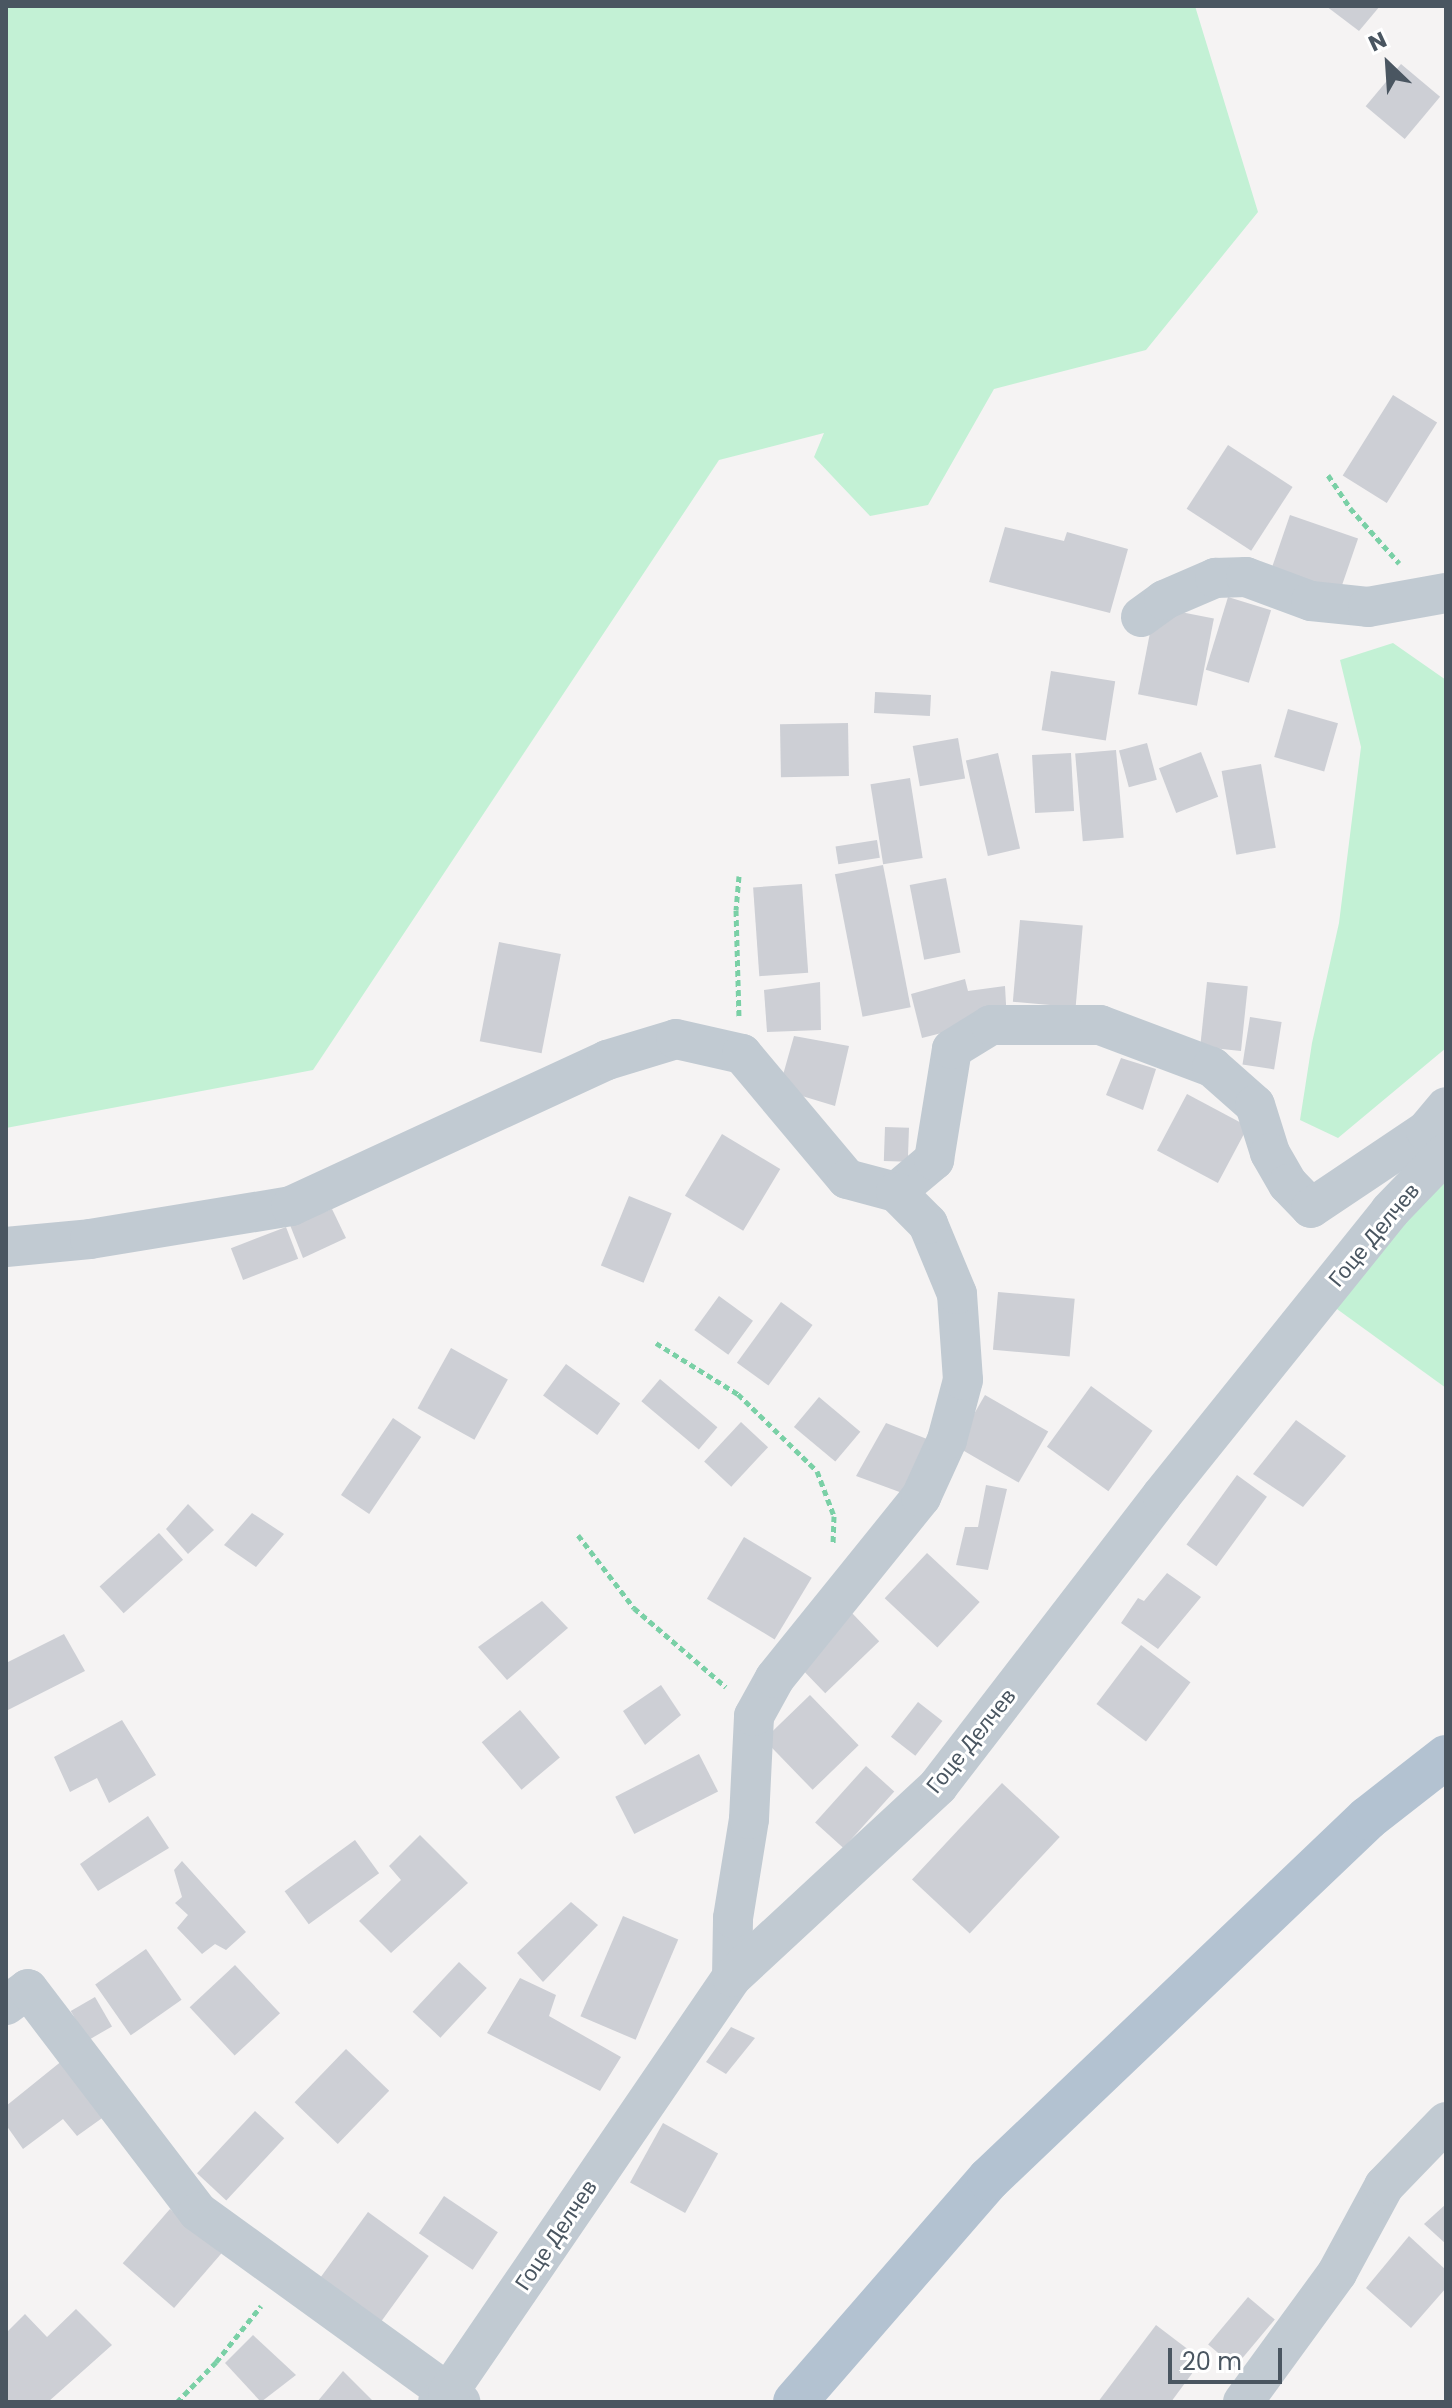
<!DOCTYPE html>
<html>
<head>
<meta charset="utf-8">
<style>
	body { margin:0 }
	#map { position:relative; width:1452px; height:2408px; overflow:hidden; background:#f5f3f3; font-family:Poppins,sans-serif }
	div>[style] { position:absolute }
	.green>* { inset:0; background:#c3f1d5 }
	.building>* { inset:0; background:#cdcfd5; transform-origin:0 0 }
	.path>* { height:5px; margin-top:-2.5px; transform-origin:0; background:repeating-linear-gradient(90deg,#7ad0a6 0 6px,transparent 0 10px) }
	.street>* { height:40px; margin:-20px; padding:0 20px; transform-origin:20px; border-radius:20px; background:#c1cad2 }
	.primary>* { height:44px; margin:-22px; padding:0 22px; transform-origin:22px; border-radius:22px; background:#b3c2d1 }
	span { translate:-50% -50%; white-space:nowrap; text-align:center; line-height:1.15; -webkit-text-stroke:6px #fff; paint-order:stroke }
	.street-label { font-size:22px; color:#4a5661 }
	.frame { position:absolute; inset:0; border:8px solid #4a5661; pointer-events:none }
	.north { position:absolute; left:1348px; top:24px; width:80px; height:80px; -webkit-text-stroke:6px #fff; paint-order:stroke; rotate:335deg; font-size:22px; font-weight:700; line-height:32px; text-align:center; color:#4a5661 }
	.north::after { content:''; display:block; margin:auto; width:28px; height:36px; background:#4a5661; clip-path:polygon(50% 0,100% 100%,50% 72%,0 100%) }
	.scale { position:absolute; left:1168px; top:2348px; width:114px; height:36px; box-sizing:border-box; border:4px solid #4a5661; border-top:0; padding-left:10px; font-size:24px; line-height:28px; white-space:nowrap; color:#4a5661; -webkit-text-stroke:6px #fff; paint-order:stroke }
</style>
</head>
<body>
<div id="map">
	<div class="green">
		<i style="clip-path:polygon(6px 6px,1195px 6px,1258px 212px,1146px 350px,994px 389px,928px 505px,870px 516px,814px 457px,824px 433px,719px 460px,313px 1070px,6px 1128px)"></i>
		<i style="clip-path:polygon(1393px 643px,1446px 680px,1446px 1048px,1338px 1138px,1300px 1120px,1312px 1043px,1339px 923px,1361px 747px,1340px 660px)"></i>
		<i style="clip-path:polygon(1446px 1178px,1446px 1388px,1330px 1304px)"></i>
	</div>
	<div class="building">
		<i style="clip-path:polygon(1326px 6px,1380px 6px,1359px 31px)"></i>
		<i style="left:1401px;top:64px;width:51px;height:55px;rotate:40deg"></i>
		<i style="left:1393px;top:395px;width:52px;height:95px;rotate:32deg"></i>
		<i style="left:1228px;top:445px;width:77px;height:76px;rotate:33deg"></i>
		<i style="left:1290px;top:515px;width:72px;height:56px;rotate:19deg"></i>
		<i style="clip-path:polygon(1005px 527px,1064px 541px,1067px 532px,1128px 549px,1110px 613px,989px 582px)"></i>
		<i style="left:1228px;top:597px;width:45px;height:76px;rotate:17deg"></i>
		<i style="left:1155px;top:607px;width:60px;height:89px;rotate:11deg"></i>
		<i style="left:1051px;top:671px;width:65px;height:60px;rotate:9deg"></i>
		<i style="left:931px;top:695px;width:21px;height:56px;rotate:93deg"></i>
		<i style="left:1288px;top:709px;width:52px;height:50px;rotate:16deg"></i>
		<i style="left:848px;top:723px;width:53px;height:68px;rotate:89deg"></i>
		<i style="left:958px;top:738px;width:41px;height:46px;rotate:80deg"></i>
		<i style="left:1147px;top:743px;width:38px;height:29px;rotate:75deg"></i>
		<i style="left:1116px;top:750px;width:88px;height:41px;rotate:85deg"></i>
		<i style="left:1201px;top:752px;width:48px;height:45px;rotate:69deg"></i>
		<i style="left:998px;top:753px;width:98px;height:33px;rotate:77deg"></i>
		<i style="left:1071px;top:753px;width:58px;height:39px;rotate:87deg"></i>
		<i style="left:1261px;top:764px;width:85px;height:40px;rotate:80deg"></i>
		<i style="left:910px;top:778px;width:81px;height:40px;rotate:81deg"></i>
		<i style="left:877px;top:840px;width:18px;height:42px;rotate:81deg"></i>
		<i style="left:883px;top:865px;width:145px;height:49px;rotate:79deg"></i>
		<i style="left:946px;top:878px;width:76px;height:37px;rotate:79deg"></i>
		<i style="left:802px;top:884px;width:89px;height:49px;rotate:86deg"></i>
		<i style="left:1020px;top:920px;width:63px;height:82px;rotate:5deg"></i>
		<i style="left:499px;top:942px;width:63px;height:101px;rotate:11deg"></i>
		<i style="clip-path:polygon(965px 979px,968px 991px,1005px 986px,1007px 1022px,977px 1024px,922px 1038px,911px 994px)"></i>
		<i style="clip-path:polygon(820px 982px,821px 1030px,767px 1032px,764px 990px)"></i>
		<i style="left:1207px;top:982px;width:41px;height:65px;rotate:6deg"></i>
		<i style="left:1250px;top:1017px;width:32px;height:48px;rotate:9deg"></i>
		<i style="clip-path:polygon(794px 1036px,849px 1046px,835px 1106px,779px 1089px)"></i>
		<i style="clip-path:polygon(1121px 1058px,1156px 1069px,1143px 1110px,1106px 1095px)"></i>
		<i style="left:1187px;top:1094px;width:69px;height:64px;rotate:28deg"></i>
		<i style="left:885px;top:1127px;width:24px;height:34px;rotate:2deg"></i>
		<i style="left:722px;top:1134px;width:68px;height:72px;rotate:31deg"></i>
		<i style="left:629px;top:1196px;width:46px;height:75px;rotate:22deg"></i>
		<i style="clip-path:polygon(332px 1209px,346px 1238px,303px 1258px,290px 1225px)"></i>
		<i style="left:286px;top:1227px;width:34px;height:59px;rotate:69deg"></i>
		<i style="left:998px;top:1292px;width:77px;height:58px;rotate:5deg"></i>
		<i style="left:719px;top:1296px;width:42px;height:42px;rotate:36deg"></i>
		<i style="left:781px;top:1302px;width:39px;height:75px;rotate:36deg"></i>
		<i style="left:451px;top:1348px;width:65px;height:69px;rotate:29deg"></i>
		<i style="left:566px;top:1364px;width:67px;height:39px;rotate:36deg"></i>
		<i style="left:660px;top:1379px;width:75px;height:29px;rotate:40deg"></i>
		<i style="left:1091px;top:1386px;width:76px;height:75px;rotate:36deg"></i>
		<i style="left:985px;top:1395px;width:73px;height:59px;rotate:30deg"></i>
		<i style="left:819px;top:1397px;width:54px;height:39px;rotate:40deg"></i>
		<i style="left:393px;top:1418px;width:34px;height:93px;rotate:34deg"></i>
		<i style="clip-path:polygon(1296px 1420px,1346px 1456px,1303px 1507px,1253px 1474px)"></i>
		<i style="left:741px;top:1422px;width:37px;height:54px;rotate:43deg"></i>
		<i style="clip-path:polygon(886px 1423px,927px 1439px,905px 1494px,856px 1476px)"></i>
		<i style="left:1237px;top:1475px;width:37px;height:86px;rotate:36deg"></i>
		<i style="clip-path:polygon(986px 1485px,1007px 1489px,988px 1570px,956px 1565px,965px 1527px,978px 1527px)"></i>
		<i style="clip-path:polygon(188px 1504px,214px 1530px,188px 1554px,166px 1529px)"></i>
		<i style="clip-path:polygon(252px 1513px,284px 1534px,256px 1567px,224px 1545px)"></i>
		<i style="left:159px;top:1533px;width:36px;height:80px;rotate:48deg"></i>
		<i style="left:744px;top:1537px;width:79px;height:72px;rotate:31deg"></i>
		<i style="left:927px;top:1553px;width:72px;height:62px;rotate:43deg"></i>
		<i style="clip-path:polygon(1167px 1573px,1201px 1597px,1158px 1649px,1121px 1623px,1138px 1598px,1144px 1601px)"></i>
		<i style="clip-path:polygon(542px 1601px,568px 1628px,507px 1680px,478px 1647px)"></i>
		<i style="left:850px;top:1611px;width:42px;height:75px;rotate:46deg"></i>
		<i style="clip-path:polygon(64px 1634px,85px 1671px,6px 1711px,6px 1663px)"></i>
		<i style="left:1141px;top:1645px;width:62px;height:74px;rotate:37deg"></i>
		<i style="clip-path:polygon(661px 1685px,681px 1715px,645px 1745px,623px 1711px)"></i>
		<i style="left:810px;top:1695px;width:70px;height:64px;rotate:46deg"></i>
		<i style="left:918px;top:1702px;width:31px;height:44px;rotate:38deg"></i>
		<i style="left:520px;top:1710px;width:62px;height:50px;rotate:50deg"></i>
		<i style="clip-path:polygon(122px 1720px,156px 1775px,109px 1803px,97px 1778px,70px 1792px,54px 1757px)"></i>
		<i style="left:699px;top:1754px;width:42px;height:94px;rotate:63deg"></i>
		<i style="left:866px;top:1766px;width:38px;height:76px;rotate:42deg"></i>
		<i style="left:1002px;top:1783px;width:79px;height:132px;rotate:43deg"></i>
		<i style="clip-path:polygon(148px 1816px,169px 1848px,98px 1891px,80px 1864px)"></i>
		<i style="clip-path:polygon(420px 1835px,468px 1883px,391px 1953px,359px 1921px,401px 1880px,389px 1866px)"></i>
		<i style="left:355px;top:1840px;width:41px;height:87px;rotate:54deg"></i>
		<i style="clip-path:polygon(182px 1861px,246px 1932px,226px 1950px,215px 1944px,202px 1954px,177px 1928px,188px 1915px,175px 1903px,182px 1897px,174px 1870px)"></i>
		<i style="clip-path:polygon(571px 1902px,598px 1925px,543px 1982px,517px 1953px)"></i>
		<i style="left:623px;top:1916px;width:60px;height:109px;rotate:23deg"></i>
		<i style="left:146px;top:1949px;width:62px;height:62px;rotate:55deg"></i>
		<i style="left:459px;top:1962px;width:38px;height:68px;rotate:43deg"></i>
		<i style="left:235px;top:1965px;width:66px;height:62px;rotate:47deg"></i>
		<i style="clip-path:polygon(520px 1978px,556px 1995px,549px 2016px,621px 2057px,600px 2091px,487px 2033px)"></i>
		<i style="left:95px;top:1997px;width:34px;height:28px;rotate:60deg"></i>
		<i style="clip-path:polygon(731px 2027px,755px 2038px,726px 2074px,706px 2062px)"></i>
		<i style="left:346px;top:2049px;width:60px;height:74px;rotate:44deg"></i>
		<i style="clip-path:polygon(63px 2060px,105px 2116px,77px 2136px,63px 2119px,23px 2149px,6px 2125px,6px 2106px)"></i>
		<i style="left:255px;top:2111px;width:40px;height:85px;rotate:43deg"></i>
		<i style="left:663px;top:2123px;width:63px;height:68px;rotate:29deg"></i>
		<i style="left:444px;top:2196px;width:65px;height:45px;rotate:34deg"></i>
		<i style="clip-path:polygon(1446px 2204px,1446px 2244px,1424px 2224px)"></i>
		<i style="left:170px;top:2209px;width:68px;height:72px;rotate:41deg"></i>
		<i style="left:368px;top:2212px;width:75px;height:83px;rotate:36deg"></i>
		<i style="clip-path:polygon(1409px 2236px,1446px 2270px,1446px 2288px,1411px 2328px,1366px 2288px)"></i>
		<i style="left:1248px;top:2297px;width:35px;height:62px;rotate:40deg"></i>
		<i style="clip-path:polygon(76px 2309px,112px 2345px,48px 2402px,6px 2402px,6px 2333px,25px 2314px,47px 2337px)"></i>
		<i style="clip-path:polygon(1156px 2325px,1202px 2360px,1171px 2402px,1098px 2402px)"></i>
		<i style="clip-path:polygon(253px 2335px,296px 2375px,261px 2402px,225px 2363px)"></i>
		<i style="clip-path:polygon(343px 2371px,374px 2402px,317px 2402px)"></i>
	</div>
	<div class="path">
		<i style="left:1328px;top:475px;width:40px;rotate:56deg"></i>
		<i style="left:1350px;top:508px;width:74px;rotate:48.3deg"></i>
		<i style="left:739px;top:876px;width:34px;rotate:95deg"></i>
		<i style="left:736px;top:910px;width:106px;rotate:88.4deg"></i>
		<i style="left:656px;top:1343px;width:97px;rotate:31.9deg"></i>
		<i style="left:738px;top:1394px;width:110px;rotate:44.3deg"></i>
		<i style="left:817px;top:1471px;width:48px;rotate:69.3deg"></i>
		<i style="left:834px;top:1516px;width:28px;rotate:92deg"></i>
		<i style="left:578px;top:1535px;width:92px;rotate:52.5deg"></i>
		<i style="left:634px;top:1608px;width:121px;rotate:40.7deg"></i>
		<i style="left:177px;top:2402px;width:56px;rotate:-45.7deg"></i>
		<i style="left:216px;top:2362px;width:72px;rotate:-51.2deg"></i>
	</div>
	<div class="street">
		<i style="left:1141px;top:617px;width:29px;rotate:-36deg"></i>
		<i style="left:1164px;top:600px;width:56px;rotate:-23.3deg"></i>
		<i style="left:1215px;top:578px;width:31px;rotate:-2deg"></i>
		<i style="left:1246px;top:577px;width:69px;rotate:20.3deg"></i>
		<i style="left:1311px;top:601px;width:57px;rotate:6deg"></i>
		<i style="left:1368px;top:607px;width:79px;rotate:-10.2deg"></i>
		<i style="left:6px;top:1247px;width:84px;rotate:-5.4deg"></i>
		<i style="left:90px;top:1239px;width:204px;rotate:-9.3deg"></i>
		<i style="left:291px;top:1206px;width:348px;rotate:-24.8deg"></i>
		<i style="left:607px;top:1060px;width:72px;rotate:-16.9deg"></i>
		<i style="left:676px;top:1039px;width:68px;rotate:12.8deg"></i>
		<i style="left:742px;top:1054px;width:163px;rotate:50deg"></i>
		<i style="left:847px;top:1179px;width:51px;rotate:14.9deg"></i>
		<i style="left:896px;top:1192px;width:50px;rotate:-40.1deg"></i>
		<i style="left:934px;top:1160px;width:112px;rotate:-80.8deg"></i>
		<i style="left:952px;top:1049px;width:46px;rotate:-31.6deg"></i>
		<i style="left:991px;top:1025px;width:109px"></i>
		<i style="left:1100px;top:1025px;width:120px;rotate:20.6deg"></i>
		<i style="left:1212px;top:1067px;width:57px;rotate:41.5deg"></i>
		<i style="left:1255px;top:1105px;width:50px;rotate:72.6deg"></i>
		<i style="left:1270px;top:1153px;width:36px;rotate:60deg"></i>
		<i style="left:1288px;top:1184px;width:33px;rotate:46deg"></i>
		<i style="left:1311px;top:1208px;width:138px;rotate:-33.8deg"></i>
		<i style="left:1426px;top:1131px;width:31px;rotate:-50deg"></i>
		<i style="left:732px;top:1977px;width:59px;rotate:-89deg"></i>
		<i style="left:733px;top:1918px;width:100px;rotate:-80.8deg"></i>
		<i style="left:749px;top:1819px;width:103px;rotate:-87.2deg"></i>
		<i style="left:754px;top:1716px;width:43px;rotate:-61.1deg"></i>
		<i style="left:775px;top:1678px;width:233px;rotate:-51.1deg"></i>
		<i style="left:921px;top:1497px;width:63px;rotate:-65.5deg"></i>
		<i style="left:947px;top:1440px;width:62px;rotate:-75.1deg"></i>
		<i style="left:963px;top:1380px;width:86px;rotate:-94deg"></i>
		<i style="left:957px;top:1294px;width:76px;rotate:-112.5deg"></i>
		<i style="left:928px;top:1224px;width:45px;rotate:-135deg"></i>
		<i style="left:6px;top:2005px;width:27px;rotate:-36deg"></i>
		<i style="left:28px;top:1989px;width:280px;rotate:52.7deg"></i>
		<i style="left:198px;top:2212px;width:324px;rotate:35.9deg"></i>
		<i style="left:438px;top:2402px;width:13px;rotate:-42deg"></i>
		<i style="left:448px;top:2393px;width:504px;rotate:-55.68deg"></i>
		<i style="left:732px;top:1977px;width:281px;rotate:-42.8deg"></i>
		<i style="left:938px;top:1786px;width:367px;rotate:-52.4deg"></i>
		<i style="left:1162px;top:1495px;width:364px;rotate:-51.2deg"></i>
		<i style="left:1390px;top:1211px;width:81px;rotate:-46deg"></i>
		<i style="left:1243px;top:2402px;width:160px;rotate:-53.9deg"></i>
		<i style="left:1337px;top:2273px;width:99px;rotate:-61.6deg"></i>
		<i style="left:1384px;top:2186px;width:89px;rotate:-45.9deg"></i>
	</div>
	<div class="primary">
		<i style="left:795px;top:2402px;width:296px;rotate:-49deg"></i>
		<i style="left:989px;top:2179px;width:523px;rotate:-43.61deg"></i>
		<i style="left:1368px;top:1818px;width:99px;rotate:-38deg"></i>
	</div>
	<div class="street-label">
		<span style="left:1374px;top:1235px;rotate:-50deg">Гоце Делчев</span>
		<span style="left:971px;top:1741px;rotate:-51deg">Гоце Делчев</span>
		<span style="left:556px;top:2235px;rotate:-56deg">Гоце Делчев</span>
	</div>
	<div class="frame"></div>
	<div class="north">N</div>
	<div class="scale">20 m</div>
</div>
</body>
</html>
